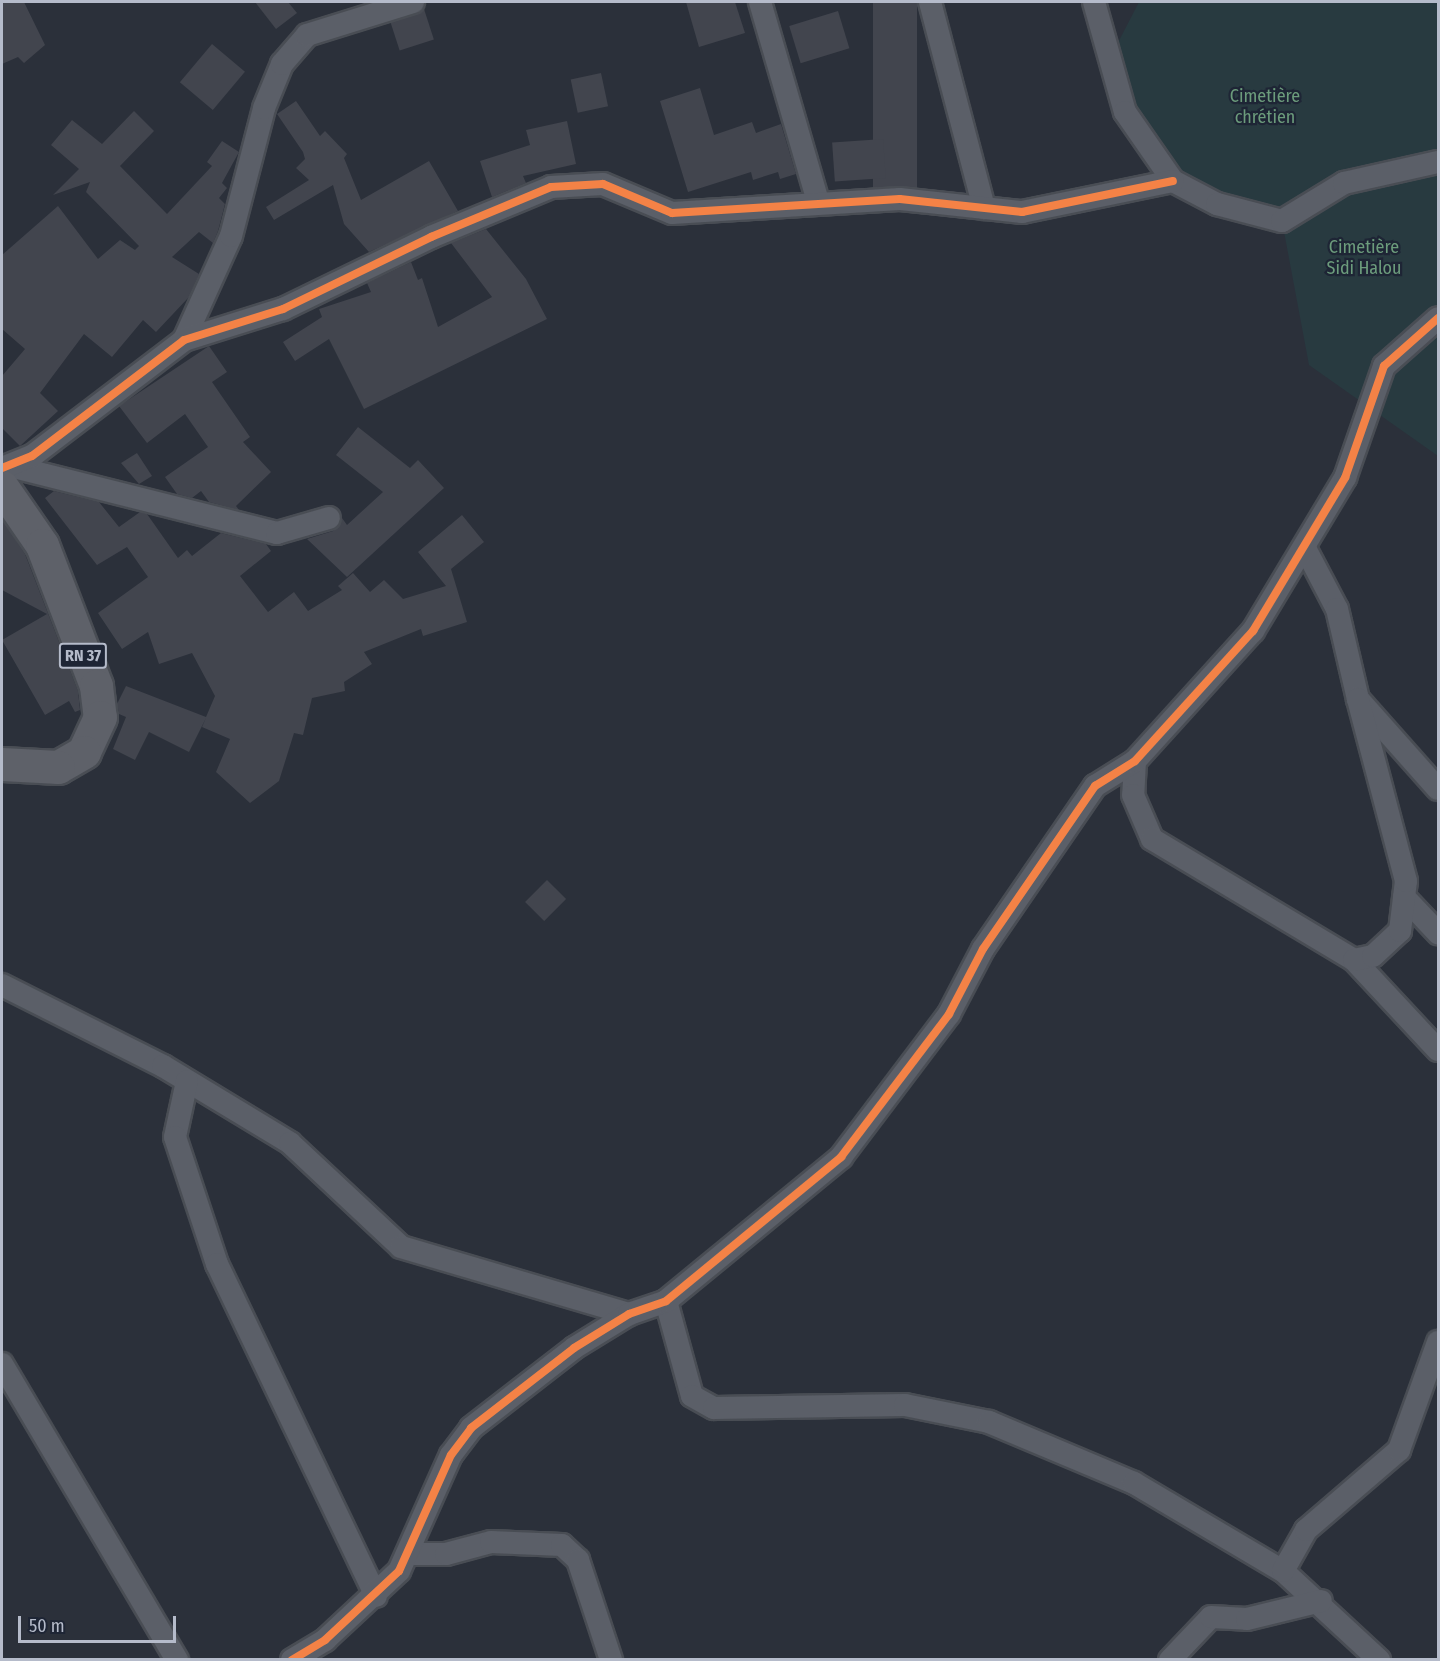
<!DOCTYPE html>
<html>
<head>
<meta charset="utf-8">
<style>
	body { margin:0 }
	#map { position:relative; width:1440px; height:1661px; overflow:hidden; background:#2b303a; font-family:"Fira Sans Condensed",sans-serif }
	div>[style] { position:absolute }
	.green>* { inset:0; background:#283a40 }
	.building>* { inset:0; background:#42454e; transform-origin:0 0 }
	.roads { filter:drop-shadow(2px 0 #494d54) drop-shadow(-2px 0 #494d54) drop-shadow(0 2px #494d54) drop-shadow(0 -2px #494d54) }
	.minor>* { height:22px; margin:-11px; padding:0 11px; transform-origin:11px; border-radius:11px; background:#5b5f68 }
	.primary>* { height:33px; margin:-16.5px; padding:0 16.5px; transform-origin:16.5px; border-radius:16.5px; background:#5e6169 }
	.cycleway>* { height:8px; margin:-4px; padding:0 4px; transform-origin:4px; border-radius:4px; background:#f48246 }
	span { translate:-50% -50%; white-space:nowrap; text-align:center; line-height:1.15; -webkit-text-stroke:4.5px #1e2535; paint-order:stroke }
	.shield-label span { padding:2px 4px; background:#1e2535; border:2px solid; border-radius:4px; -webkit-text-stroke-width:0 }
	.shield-label { font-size:16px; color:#b5bbca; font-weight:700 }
	.park-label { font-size:18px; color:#6c9c7c }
	.frame { position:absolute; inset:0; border:3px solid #b5bbca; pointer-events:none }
	.scale { position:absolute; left:18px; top:1616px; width:158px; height:27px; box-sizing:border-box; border:3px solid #b5bbca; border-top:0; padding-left:8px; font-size:18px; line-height:21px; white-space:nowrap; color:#b5bbca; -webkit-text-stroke:4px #1e2535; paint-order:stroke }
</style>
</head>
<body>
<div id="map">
	<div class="green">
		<i style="clip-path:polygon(1139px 2px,1438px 2px,1438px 456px,1309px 365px,1282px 221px,1173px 181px,1110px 58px)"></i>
	</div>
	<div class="building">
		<i style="clip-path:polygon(2px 2px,24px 2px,45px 45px,24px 63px,18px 57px,2px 64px)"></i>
		<i style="clip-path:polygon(255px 2px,288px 2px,297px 13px,276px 29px)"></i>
		<i style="clip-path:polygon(686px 2px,735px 2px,745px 33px,699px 47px)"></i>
		<i style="left:873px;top:2px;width:44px;height:187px"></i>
		<i style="left:424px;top:9px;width:32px;height:36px;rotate:72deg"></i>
		<i style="left:838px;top:11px;width:39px;height:51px;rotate:73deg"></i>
		<i style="left:212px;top:44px;width:43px;height:50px;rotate:40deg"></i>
		<i style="left:601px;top:73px;width:34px;height:31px;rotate:78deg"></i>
		<i style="clip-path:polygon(700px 88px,714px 135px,752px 122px,756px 133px,781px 124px,796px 174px,780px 179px,778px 172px,753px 180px,751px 172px,688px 192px,660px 101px)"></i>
		<i style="clip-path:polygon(296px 101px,320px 136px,325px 131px,347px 154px,344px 158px,361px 200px,429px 161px,458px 211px,369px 252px,344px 224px,333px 185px,274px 220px,266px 207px,309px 180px,296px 168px,305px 159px,303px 152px,277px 114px)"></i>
		<i style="clip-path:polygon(134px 111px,154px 131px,120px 166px,167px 214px,212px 166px,207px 162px,222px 141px,239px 152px,222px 183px,227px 188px,219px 198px,225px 204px,218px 231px,213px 243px,199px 232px,172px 257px,199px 274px,189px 297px,156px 332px,143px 320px,112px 357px,84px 334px,40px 393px,58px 411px,20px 446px,2px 428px,2px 376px,25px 349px,2px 329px,2px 255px,58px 206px,98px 259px,120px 240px,135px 250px,139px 246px,86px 192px,90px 182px,53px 195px,79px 169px,51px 145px,72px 120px,102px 144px)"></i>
		<i style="clip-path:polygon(567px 121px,576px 164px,523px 176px,526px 183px,492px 197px,480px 161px,530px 145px,526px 130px)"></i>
		<i style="left:883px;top:139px;width:39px;height:51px;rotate:86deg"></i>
		<i style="clip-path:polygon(486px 229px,526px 279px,547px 319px,364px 409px,329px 339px,295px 361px,283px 342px,322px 317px,319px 309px,371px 292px,367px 283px,411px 262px,418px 280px,422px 278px,438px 327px,492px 297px,451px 243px)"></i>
		<i style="clip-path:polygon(209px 346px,227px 372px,212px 382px,250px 437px,243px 442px,271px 472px,236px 506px,239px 510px,209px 502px,201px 491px,192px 498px,177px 494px,165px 477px,208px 447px,185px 414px,147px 443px,119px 406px)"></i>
		<i style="clip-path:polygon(358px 427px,410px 468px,418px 460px,444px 488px,347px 577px,307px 539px,333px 531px,342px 518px,347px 525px,383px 492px,336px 455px)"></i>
		<i style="clip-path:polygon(137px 453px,152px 476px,139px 484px,121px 463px)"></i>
		<i style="clip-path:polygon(54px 491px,99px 502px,119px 527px,140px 512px,147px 514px,178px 558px,187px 550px,192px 556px,221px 533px,266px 544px,271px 551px,240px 576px,268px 612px,294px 592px,308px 611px,342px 590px,338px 586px,353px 573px,370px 592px,384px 580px,403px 599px,446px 586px,418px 552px,462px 515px,484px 542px,451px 569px,467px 622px,423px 636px,421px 629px,364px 652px,372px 664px,344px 682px,345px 691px,312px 698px,303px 735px,294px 733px,279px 781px,250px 803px,216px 772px,230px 739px,202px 727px,206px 718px,189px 752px,149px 732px,135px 760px,113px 749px,126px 717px,119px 714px,117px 704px,126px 686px,206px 717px,215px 696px,192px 653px,159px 664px,148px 632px,122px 649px,98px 613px,148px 577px,127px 547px,97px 565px,45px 498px)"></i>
		<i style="clip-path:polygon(2px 519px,25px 554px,78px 691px,80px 710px,75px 712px,69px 701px,45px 715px,2px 640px,47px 614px,2px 590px)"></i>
		<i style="left:547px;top:880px;width:27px;height:31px;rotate:45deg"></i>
	</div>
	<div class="roads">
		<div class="minor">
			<i style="left:760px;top:2px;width:208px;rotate:73.8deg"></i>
			<i style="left:930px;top:2px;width:213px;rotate:75.3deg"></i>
			<i style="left:1094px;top:2px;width:114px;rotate:74.3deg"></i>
			<i style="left:1125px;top:112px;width:84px;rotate:55.2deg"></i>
			<i style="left:1173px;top:181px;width:50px;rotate:27.6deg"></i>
			<i style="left:1217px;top:204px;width:67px;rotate:14.7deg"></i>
			<i style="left:1282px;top:221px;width:73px;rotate:-31.5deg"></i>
			<i style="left:1344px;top:183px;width:96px;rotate:-12.6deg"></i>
			<i style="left:184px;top:340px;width:114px;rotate:-65.7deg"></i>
			<i style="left:231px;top:236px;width:132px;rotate:-75.5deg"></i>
			<i style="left:264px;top:108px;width:48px;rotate:-67.8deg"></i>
			<i style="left:282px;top:64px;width:38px;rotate:-49deg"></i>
			<i style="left:307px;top:35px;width:111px;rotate:-17.3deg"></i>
			<i style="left:14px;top:467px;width:271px;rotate:14.1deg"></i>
			<i style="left:277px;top:533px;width:54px;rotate:-16.1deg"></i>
			<i style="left:2px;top:468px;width:32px;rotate:-22deg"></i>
			<i style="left:32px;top:456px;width:191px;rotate:-37.3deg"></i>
			<i style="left:184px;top:340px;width:104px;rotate:-17.4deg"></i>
			<i style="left:283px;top:309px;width:165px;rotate:-25.9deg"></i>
			<i style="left:431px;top:237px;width:130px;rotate:-22.6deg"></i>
			<i style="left:551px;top:187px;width:52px;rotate:-3.3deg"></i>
			<i style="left:603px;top:184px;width:75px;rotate:22.8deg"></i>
			<i style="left:672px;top:213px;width:228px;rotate:-3.5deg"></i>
			<i style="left:900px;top:199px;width:123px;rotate:6.1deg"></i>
			<i style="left:1022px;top:212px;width:154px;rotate:-11.6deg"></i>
			<i style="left:1306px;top:550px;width:67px;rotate:62.3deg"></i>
			<i style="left:1337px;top:609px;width:92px;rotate:76.9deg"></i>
			<i style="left:1358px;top:699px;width:120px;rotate:48.4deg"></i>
			<i style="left:1135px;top:761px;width:34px;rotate:93deg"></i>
			<i style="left:1133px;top:795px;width:48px;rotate:66.6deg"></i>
			<i style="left:1152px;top:839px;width:235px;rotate:30.9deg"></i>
			<i style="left:1354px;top:960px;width:123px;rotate:47deg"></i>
			<i style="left:1404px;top:897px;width:50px;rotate:46.6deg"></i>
			<i style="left:1354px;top:960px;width:19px;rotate:-12deg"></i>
			<i style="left:1373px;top:956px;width:37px;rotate:-43deg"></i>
			<i style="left:1400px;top:931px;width:50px;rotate:-83.2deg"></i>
			<i style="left:1406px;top:881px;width:188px;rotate:-104.8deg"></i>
			<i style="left:2px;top:985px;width:180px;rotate:26.7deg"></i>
			<i style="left:163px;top:1066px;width:149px;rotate:31.2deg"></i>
			<i style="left:290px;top:1143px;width:152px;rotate:43.1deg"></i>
			<i style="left:401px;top:1247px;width:238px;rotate:16.4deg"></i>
			<i style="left:187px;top:1081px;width:57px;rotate:102.1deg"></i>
			<i style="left:175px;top:1137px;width:134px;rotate:71.7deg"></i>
			<i style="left:217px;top:1264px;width:368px;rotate:64.4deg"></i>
			<i style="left:666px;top:1301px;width:98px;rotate:74.7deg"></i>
			<i style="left:692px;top:1396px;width:25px;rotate:29deg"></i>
			<i style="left:714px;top:1408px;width:191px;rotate:-0.9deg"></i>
			<i style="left:905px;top:1405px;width:86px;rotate:11.4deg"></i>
			<i style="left:989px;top:1422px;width:157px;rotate:22.8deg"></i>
			<i style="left:1134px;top:1483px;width:173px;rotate:30.6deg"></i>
			<i style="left:1283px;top:1571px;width:131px;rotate:42.8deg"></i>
			<i style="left:2px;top:1364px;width:344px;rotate:59.4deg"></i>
			<i style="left:407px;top:1554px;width:39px"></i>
			<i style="left:446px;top:1554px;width:47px;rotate:-14.9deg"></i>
			<i style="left:491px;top:1542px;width:71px;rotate:2.4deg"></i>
			<i style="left:562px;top:1545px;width:22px;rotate:43deg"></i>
			<i style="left:578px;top:1560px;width:105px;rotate:71.7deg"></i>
			<i style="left:1283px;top:1571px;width:47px;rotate:-60.7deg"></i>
			<i style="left:1306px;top:1530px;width:123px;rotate:-40.7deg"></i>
			<i style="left:1399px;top:1450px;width:115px;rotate:-70.1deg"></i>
			<i style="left:292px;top:1660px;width:39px;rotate:-31deg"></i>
			<i style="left:325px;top:1640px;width:101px;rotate:-43deg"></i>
			<i style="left:399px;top:1571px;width:127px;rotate:-65.9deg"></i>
			<i style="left:451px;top:1455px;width:34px;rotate:-53deg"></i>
			<i style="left:471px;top:1428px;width:130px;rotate:-37.8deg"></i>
			<i style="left:574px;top:1348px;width:65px;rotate:-31.7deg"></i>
			<i style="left:629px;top:1314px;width:39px;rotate:-19deg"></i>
			<i style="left:666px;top:1301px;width:227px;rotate:-39.4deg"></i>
			<i style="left:841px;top:1157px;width:179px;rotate:-52.9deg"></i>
			<i style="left:949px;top:1014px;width:73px;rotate:-62.4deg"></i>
			<i style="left:983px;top:949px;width:198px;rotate:-55.5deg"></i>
			<i style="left:1095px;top:786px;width:47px;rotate:-32deg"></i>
			<i style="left:1135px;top:761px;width:176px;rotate:-47.8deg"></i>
			<i style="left:1253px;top:631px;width:179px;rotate:-59deg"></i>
			<i style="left:1345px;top:478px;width:119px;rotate:-70.8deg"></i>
			<i style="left:1384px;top:366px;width:72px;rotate:-41.6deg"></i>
			<i style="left:1170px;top:1660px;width:59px;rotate:-46.4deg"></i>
			<i style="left:1211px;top:1617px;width:36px;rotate:3deg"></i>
			<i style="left:1247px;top:1619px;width:76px;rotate:-13.7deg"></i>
		</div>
		<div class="primary">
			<i style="left:2px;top:487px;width:70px;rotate:55.4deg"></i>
			<i style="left:42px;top:545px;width:151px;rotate:69deg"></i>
			<i style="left:96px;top:686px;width:31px;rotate:83deg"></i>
			<i style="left:100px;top:717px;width:38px;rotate:115deg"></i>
			<i style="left:84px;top:752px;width:30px;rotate:150deg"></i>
			<i style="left:58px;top:767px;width:56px;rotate:-176.9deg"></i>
		</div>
	</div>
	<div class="cycleway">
		<i style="left:2px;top:468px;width:32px;rotate:-22deg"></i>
		<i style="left:32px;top:456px;width:191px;rotate:-37.3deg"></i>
		<i style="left:184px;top:340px;width:104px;rotate:-17.4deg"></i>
		<i style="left:283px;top:309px;width:165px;rotate:-25.9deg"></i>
		<i style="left:431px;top:237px;width:130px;rotate:-22.6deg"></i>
		<i style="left:551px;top:187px;width:52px;rotate:-3.3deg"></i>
		<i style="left:603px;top:184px;width:75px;rotate:22.8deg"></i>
		<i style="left:672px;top:213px;width:228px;rotate:-3.5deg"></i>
		<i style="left:900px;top:199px;width:123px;rotate:6.1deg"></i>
		<i style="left:1022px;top:212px;width:154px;rotate:-11.6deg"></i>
		<i style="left:292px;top:1660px;width:39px;rotate:-31deg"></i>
		<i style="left:325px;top:1640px;width:101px;rotate:-43deg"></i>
		<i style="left:399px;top:1571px;width:127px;rotate:-65.9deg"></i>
		<i style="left:451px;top:1455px;width:34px;rotate:-53deg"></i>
		<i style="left:471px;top:1428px;width:130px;rotate:-37.8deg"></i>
		<i style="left:574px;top:1348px;width:65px;rotate:-31.7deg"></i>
		<i style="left:629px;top:1314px;width:39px;rotate:-19deg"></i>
		<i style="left:666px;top:1301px;width:227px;rotate:-39.4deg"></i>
		<i style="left:841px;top:1157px;width:179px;rotate:-52.9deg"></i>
		<i style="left:949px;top:1014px;width:73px;rotate:-62.4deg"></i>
		<i style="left:983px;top:949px;width:198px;rotate:-55.5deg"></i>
		<i style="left:1095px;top:786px;width:47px;rotate:-32deg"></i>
		<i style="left:1135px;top:761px;width:176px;rotate:-47.8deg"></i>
		<i style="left:1253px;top:631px;width:179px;rotate:-59deg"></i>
		<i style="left:1345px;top:478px;width:119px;rotate:-70.8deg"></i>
		<i style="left:1384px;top:366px;width:72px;rotate:-41.6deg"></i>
	</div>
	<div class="shield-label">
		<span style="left:83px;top:656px">RN 37</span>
	</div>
	<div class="park-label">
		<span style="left:1265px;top:107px">Cimetière<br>chrétien</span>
		<span style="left:1364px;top:258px">Cimetière<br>Sidi Halou</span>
	</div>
	<div class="frame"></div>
	<div class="scale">50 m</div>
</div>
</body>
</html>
